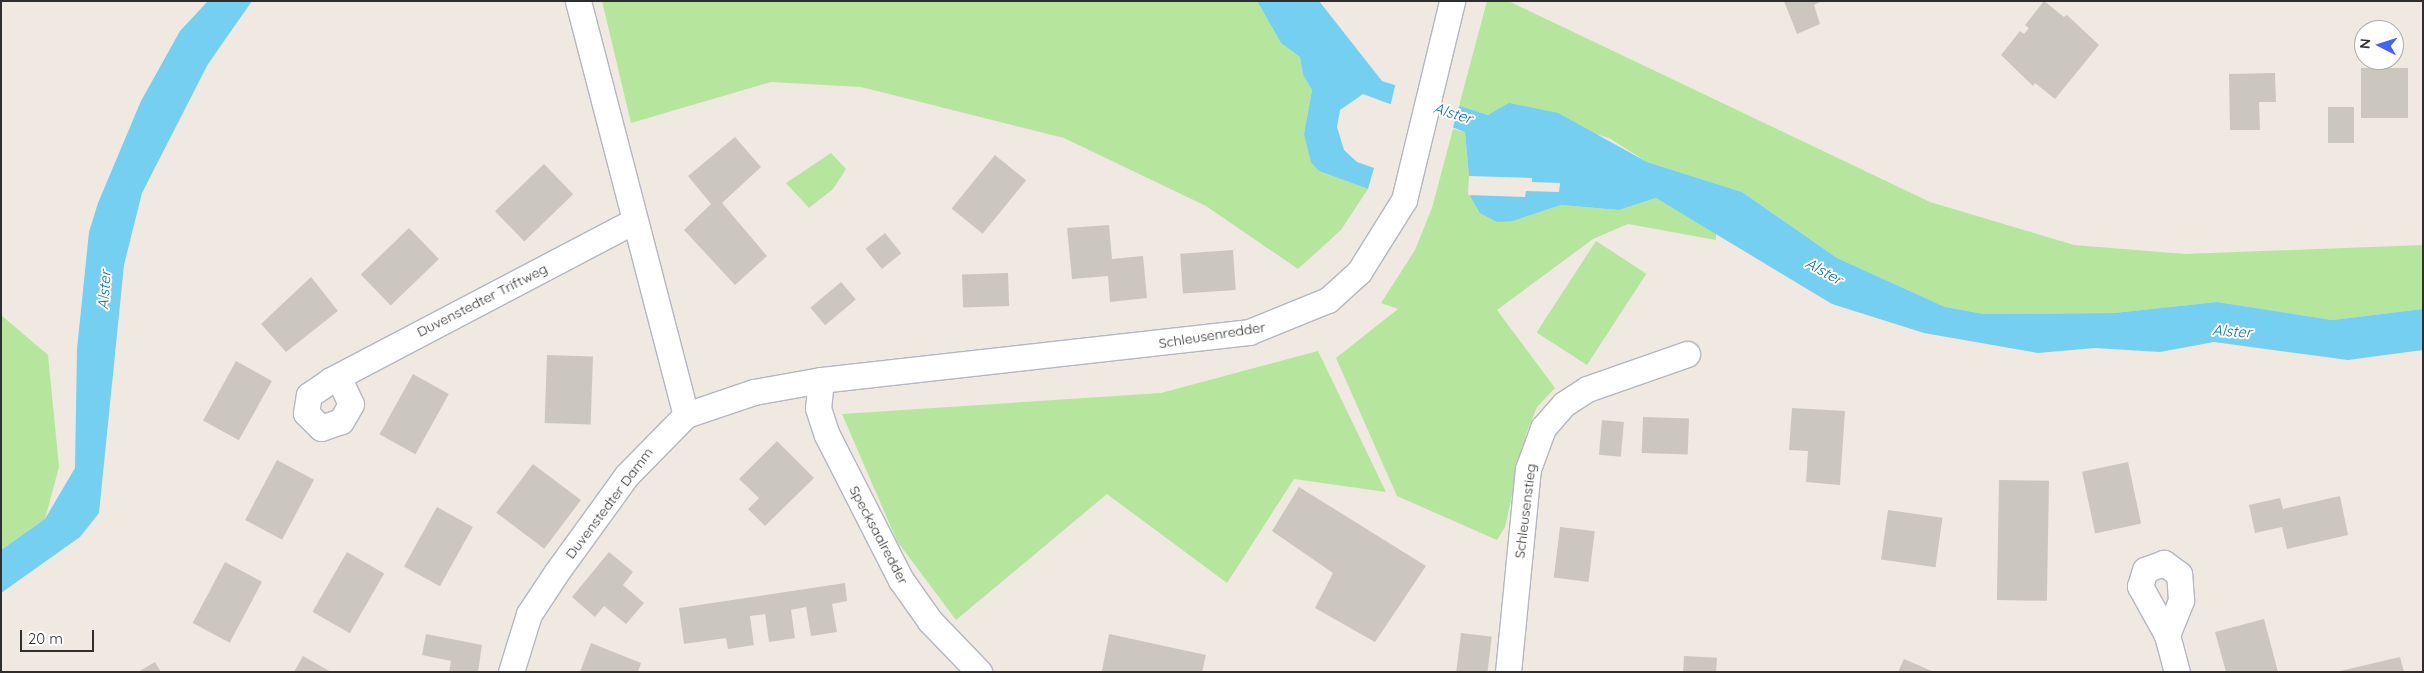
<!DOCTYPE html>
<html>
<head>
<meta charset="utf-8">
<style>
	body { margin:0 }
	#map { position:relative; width:2424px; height:673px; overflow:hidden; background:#efe9e1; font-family:Quicksand,sans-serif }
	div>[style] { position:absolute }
	.green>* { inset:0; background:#b6e59e; transform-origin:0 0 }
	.water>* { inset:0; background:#75cff0 }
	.pier>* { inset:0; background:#efe9e1 }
	.building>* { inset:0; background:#cbc7bf; transform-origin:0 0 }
	.roads { filter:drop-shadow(1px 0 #b4b7c1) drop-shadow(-1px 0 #b4b7c1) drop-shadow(0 1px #b4b7c1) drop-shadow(0 -1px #b4b7c1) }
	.minor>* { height:25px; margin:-12.5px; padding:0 12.5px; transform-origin:12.5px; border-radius:12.5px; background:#fff }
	span { translate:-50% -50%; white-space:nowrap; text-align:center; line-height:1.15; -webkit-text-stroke:4px #fff; paint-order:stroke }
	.street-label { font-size:14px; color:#2e2e2e }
	.water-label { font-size:15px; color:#0d6fa3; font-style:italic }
	.frame { position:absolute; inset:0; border:2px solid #2e2e2e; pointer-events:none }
	.north { position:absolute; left:2354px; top:20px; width:50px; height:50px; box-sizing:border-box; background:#fff; border:1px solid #ababab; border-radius:50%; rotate:275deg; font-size:14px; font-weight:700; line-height:20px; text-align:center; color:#2e2e2e }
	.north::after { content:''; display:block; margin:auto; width:18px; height:22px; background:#4264fb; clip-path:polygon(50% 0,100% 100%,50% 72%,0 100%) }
	.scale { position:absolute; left:20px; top:630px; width:74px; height:22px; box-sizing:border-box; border:2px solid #2e2e2e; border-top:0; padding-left:6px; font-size:15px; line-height:18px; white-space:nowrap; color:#2e2e2e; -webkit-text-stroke:4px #fff; paint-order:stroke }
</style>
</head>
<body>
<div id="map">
	<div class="green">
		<i style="clip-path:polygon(602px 1px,1257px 1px,1281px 43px,1300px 57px,1303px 75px,1312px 90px,1304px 134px,1319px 171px,1368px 189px,1341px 230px,1298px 269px,1206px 206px,1064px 138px,861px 87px,771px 82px,631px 123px)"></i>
		<i style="clip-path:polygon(1487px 1px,1508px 1px,1930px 202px,2074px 245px,2185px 254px,2423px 245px,2423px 309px,2332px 320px,2217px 302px,2114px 313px,1984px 314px,1945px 307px,1837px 258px,1742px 192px,1647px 162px,1609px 138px,1504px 107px,1488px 115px,1459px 106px)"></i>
		<i style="clip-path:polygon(1453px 129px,1465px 132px,1471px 198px,1513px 221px,1561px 205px,1619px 210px,1656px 198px,1716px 233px,1716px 240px,1628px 224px,1593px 239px,1497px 310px,1555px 388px,1537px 407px,1526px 434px,1505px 527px,1497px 540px,1397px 496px,1336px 358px,1398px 309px,1381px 303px,1415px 250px,1432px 208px)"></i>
		<i style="clip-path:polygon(831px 153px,846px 169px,833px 189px,809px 208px,786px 183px)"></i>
		<i style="left:1596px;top:241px;width:60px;height:109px;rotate:33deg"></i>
		<i style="clip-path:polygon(1px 315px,48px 355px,59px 467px,45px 519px,1px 550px)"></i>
		<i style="clip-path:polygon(1318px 351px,1386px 492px,1294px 479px,1227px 583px,1107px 494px,956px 620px,897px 541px,842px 414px,1161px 393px)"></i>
	</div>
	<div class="water">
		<i style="clip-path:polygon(208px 1px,252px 1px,208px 64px,142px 193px,124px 265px,99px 513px,80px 537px,1px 593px,1px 550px,45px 519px,75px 468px,77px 349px,89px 232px,98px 203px,141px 101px,180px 31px)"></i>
		<i style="clip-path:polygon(1257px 1px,1319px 1px,1382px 81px,1488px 115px,1509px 103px,1558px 113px,1647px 162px,1742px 192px,1837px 258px,1945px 307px,1984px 314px,2114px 313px,2217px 302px,2332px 320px,2423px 309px,2423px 350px,2348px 360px,2214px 342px,2160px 352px,2095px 348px,2038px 353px,1924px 333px,1832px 304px,1656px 198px,1619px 210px,1561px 205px,1513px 221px,1497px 222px,1480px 213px,1471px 198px,1465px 132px,1363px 94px,1340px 110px,1337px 127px,1344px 150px,1357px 162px,1374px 168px,1368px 189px,1319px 171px,1311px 162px,1304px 134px,1312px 90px,1303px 75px,1300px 57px,1281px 43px)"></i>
	</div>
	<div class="pier">
		<i style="clip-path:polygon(1396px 82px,1460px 103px,1452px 131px,1390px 107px)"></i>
		<i style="clip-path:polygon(1469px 176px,1532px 178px,1532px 182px,1560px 183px,1559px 192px,1526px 191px,1525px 197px,1468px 195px)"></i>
	</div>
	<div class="building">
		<i style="clip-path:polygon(1784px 1px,1822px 1px,1814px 5px,1820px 24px,1797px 34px)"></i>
		<i style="clip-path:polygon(2044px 1px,2064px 17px,2067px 15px,2099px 45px,2055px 99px,2035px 83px,2033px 86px,2001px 55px,2020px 31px,2024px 34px,2029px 28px,2025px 25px)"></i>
		<i style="left:2408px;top:68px;width:50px;height:47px;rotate:90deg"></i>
		<i style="clip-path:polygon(2275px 73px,2276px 102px,2259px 102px,2260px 130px,2230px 130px,2229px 74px)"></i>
		<i style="left:2328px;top:107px;width:26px;height:36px"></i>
		<i style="clip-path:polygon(735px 137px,761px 167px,722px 203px,767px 256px,735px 285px,684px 230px,711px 204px,688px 176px)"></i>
		<i style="left:995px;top:155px;width:40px;height:69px;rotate:39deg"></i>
		<i style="left:544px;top:164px;width:42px;height:68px;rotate:46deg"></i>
		<i style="clip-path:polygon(1109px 225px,1112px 259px,1143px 256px,1147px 298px,1110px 302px,1108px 276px,1072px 279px,1067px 228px)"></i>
		<i style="left:409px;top:228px;width:43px;height:67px;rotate:46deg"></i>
		<i style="left:885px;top:233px;width:26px;height:25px;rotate:51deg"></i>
		<i style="left:1233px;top:250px;width:40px;height:53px;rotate:86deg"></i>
		<i style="left:1008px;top:273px;width:33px;height:46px;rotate:88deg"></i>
		<i style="clip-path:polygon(311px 277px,338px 311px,286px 352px,261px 324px)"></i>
		<i style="left:841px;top:282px;width:23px;height:40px;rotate:50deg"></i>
		<i style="left:547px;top:355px;width:46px;height:68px;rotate:2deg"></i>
		<i style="left:236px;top:361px;width:41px;height:68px;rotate:29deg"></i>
		<i style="left:413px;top:374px;width:41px;height:69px;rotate:29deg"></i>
		<i style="clip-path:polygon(1792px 408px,1845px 411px,1840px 485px,1806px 482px,1808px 451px,1789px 450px)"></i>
		<i style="left:1643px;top:417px;width:46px;height:36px;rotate:2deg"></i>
		<i style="left:1602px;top:420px;width:22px;height:35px;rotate:5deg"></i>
		<i style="clip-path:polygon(777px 441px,814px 478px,765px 526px,748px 509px,759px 498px,739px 479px)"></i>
		<i style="left:277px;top:460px;width:42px;height:68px;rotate:28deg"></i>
		<i style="left:2128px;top:462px;width:63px;height:47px;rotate:78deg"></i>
		<i style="left:533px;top:464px;width:60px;height:61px;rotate:37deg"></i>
		<i style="left:1999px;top:480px;width:50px;height:120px;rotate:1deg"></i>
		<i style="clip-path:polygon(1299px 487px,1426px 566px,1375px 642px,1315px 608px,1333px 573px,1272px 531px)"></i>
		<i style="clip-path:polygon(2340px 496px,2348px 535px,2287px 549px,2282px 527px,2255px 533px,2249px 505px,2280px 498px,2283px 509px)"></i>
		<i style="left:437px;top:507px;width:41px;height:68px;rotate:29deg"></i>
		<i style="left:1888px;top:510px;width:55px;height:50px;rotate:8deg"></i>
		<i style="left:1560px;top:527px;width:35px;height:51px;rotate:7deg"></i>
		<i style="left:347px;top:552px;width:43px;height:69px;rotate:30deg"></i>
		<i style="clip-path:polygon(609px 552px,633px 572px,623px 585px,644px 603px,626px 624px,604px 606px,595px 617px,572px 597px)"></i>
		<i style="left:225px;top:562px;width:42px;height:69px;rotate:28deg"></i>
		<i style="clip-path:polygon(845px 583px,847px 601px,832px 604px,837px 632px,811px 636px,806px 607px,791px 610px,795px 638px,769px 642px,765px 614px,750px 616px,754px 645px,728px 649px,726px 638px,684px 644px,679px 608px)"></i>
		<i style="clip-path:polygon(2264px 619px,2278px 672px,2226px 672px,2215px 632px)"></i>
		<i style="left:1461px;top:633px;width:31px;height:39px;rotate:7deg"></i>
		<i style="clip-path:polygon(426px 634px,482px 645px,478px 672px,449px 672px,451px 661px,422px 655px)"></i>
		<i style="clip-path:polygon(1109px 634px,1206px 655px,1202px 672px,1102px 671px)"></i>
		<i style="clip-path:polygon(591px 643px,641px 663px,638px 672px,580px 672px)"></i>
		<i style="clip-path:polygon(303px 656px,331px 672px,294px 672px)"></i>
		<i style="left:1684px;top:656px;width:33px;height:16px;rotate:3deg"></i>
		<i style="clip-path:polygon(2400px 657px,2404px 672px,2340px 672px,2340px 671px)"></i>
		<i style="clip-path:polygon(1904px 659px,1934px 672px,1898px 672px)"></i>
		<i style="clip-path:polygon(155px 662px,161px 672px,138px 672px)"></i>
	</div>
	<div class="roads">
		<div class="minor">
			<i style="left:578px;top:1px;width:428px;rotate:75.4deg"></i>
			<i style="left:331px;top:380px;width:12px;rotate:24deg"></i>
			<i style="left:342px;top:385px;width:21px;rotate:65deg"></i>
			<i style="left:351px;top:404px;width:20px;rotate:120deg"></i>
			<i style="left:341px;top:421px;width:21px;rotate:161deg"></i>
			<i style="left:321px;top:428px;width:21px;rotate:-135deg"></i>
			<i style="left:306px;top:413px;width:18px;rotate:-81deg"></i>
			<i style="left:309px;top:395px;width:27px;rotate:-34deg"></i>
			<i style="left:331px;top:380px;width:342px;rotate:-27.7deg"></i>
			<i style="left:821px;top:380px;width:28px;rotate:96deg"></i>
			<i style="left:818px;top:408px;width:28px;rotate:72deg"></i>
			<i style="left:827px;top:435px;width:163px;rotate:63deg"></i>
			<i style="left:901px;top:580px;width:50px;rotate:54.7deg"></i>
			<i style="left:930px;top:621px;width:71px;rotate:46.1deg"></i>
			<i style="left:2167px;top:635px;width:38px;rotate:-68deg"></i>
			<i style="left:2181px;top:600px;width:26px;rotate:-94deg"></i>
			<i style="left:2179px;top:574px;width:19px;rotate:-144deg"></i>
			<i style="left:2164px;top:563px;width:20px;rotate:160deg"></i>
			<i style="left:2145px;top:570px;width:17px;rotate:107deg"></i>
			<i style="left:2140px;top:586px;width:56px;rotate:61.1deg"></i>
			<i style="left:2167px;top:635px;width:38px;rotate:75deg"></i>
			<i style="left:511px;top:672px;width:61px;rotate:-72.8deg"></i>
			<i style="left:529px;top:614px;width:49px;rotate:-56.6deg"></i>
			<i style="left:556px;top:573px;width:121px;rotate:-54.1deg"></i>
			<i style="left:627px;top:475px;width:84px;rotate:-45.5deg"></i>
			<i style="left:686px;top:415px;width:72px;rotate:-18.7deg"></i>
			<i style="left:754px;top:392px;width:68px;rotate:-10.2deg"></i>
			<i style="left:821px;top:380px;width:431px;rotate:-6.4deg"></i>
			<i style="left:1249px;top:332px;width:85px;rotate:-22.1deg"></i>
			<i style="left:1328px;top:300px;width:42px;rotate:-42.1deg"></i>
			<i style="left:1359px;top:272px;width:85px;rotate:-58deg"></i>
			<i style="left:1404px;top:200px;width:205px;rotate:-76.4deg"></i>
			<i style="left:1508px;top:672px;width:204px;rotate:-84.4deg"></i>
			<i style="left:1528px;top:469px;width:44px;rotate:-69.9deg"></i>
			<i style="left:1543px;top:428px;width:32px;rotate:-49deg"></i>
			<i style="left:1564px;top:404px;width:27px;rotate:-33deg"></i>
			<i style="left:1587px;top:389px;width:106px;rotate:-19.3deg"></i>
		</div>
	</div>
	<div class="street-label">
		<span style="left:482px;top:300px;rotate:-27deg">Duvenstedter Triftweg</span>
		<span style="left:1212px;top:335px;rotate:-9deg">Schleusenredder</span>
		<span style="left:609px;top:503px;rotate:-53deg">Duvenstedter Damm</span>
		<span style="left:1525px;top:511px;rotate:-83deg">Schleusenstieg</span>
		<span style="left:879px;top:535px;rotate:62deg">Specksaalredder</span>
	</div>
	<div class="water-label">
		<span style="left:1453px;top:113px;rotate:17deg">Alster</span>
		<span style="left:1824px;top:271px;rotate:29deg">Alster</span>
		<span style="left:104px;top:290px;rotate:-86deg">Alster</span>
		<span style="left:2232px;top:331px;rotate:4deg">Alster</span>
	</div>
	<div class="frame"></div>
	<div class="north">N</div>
	<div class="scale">20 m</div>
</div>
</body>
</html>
